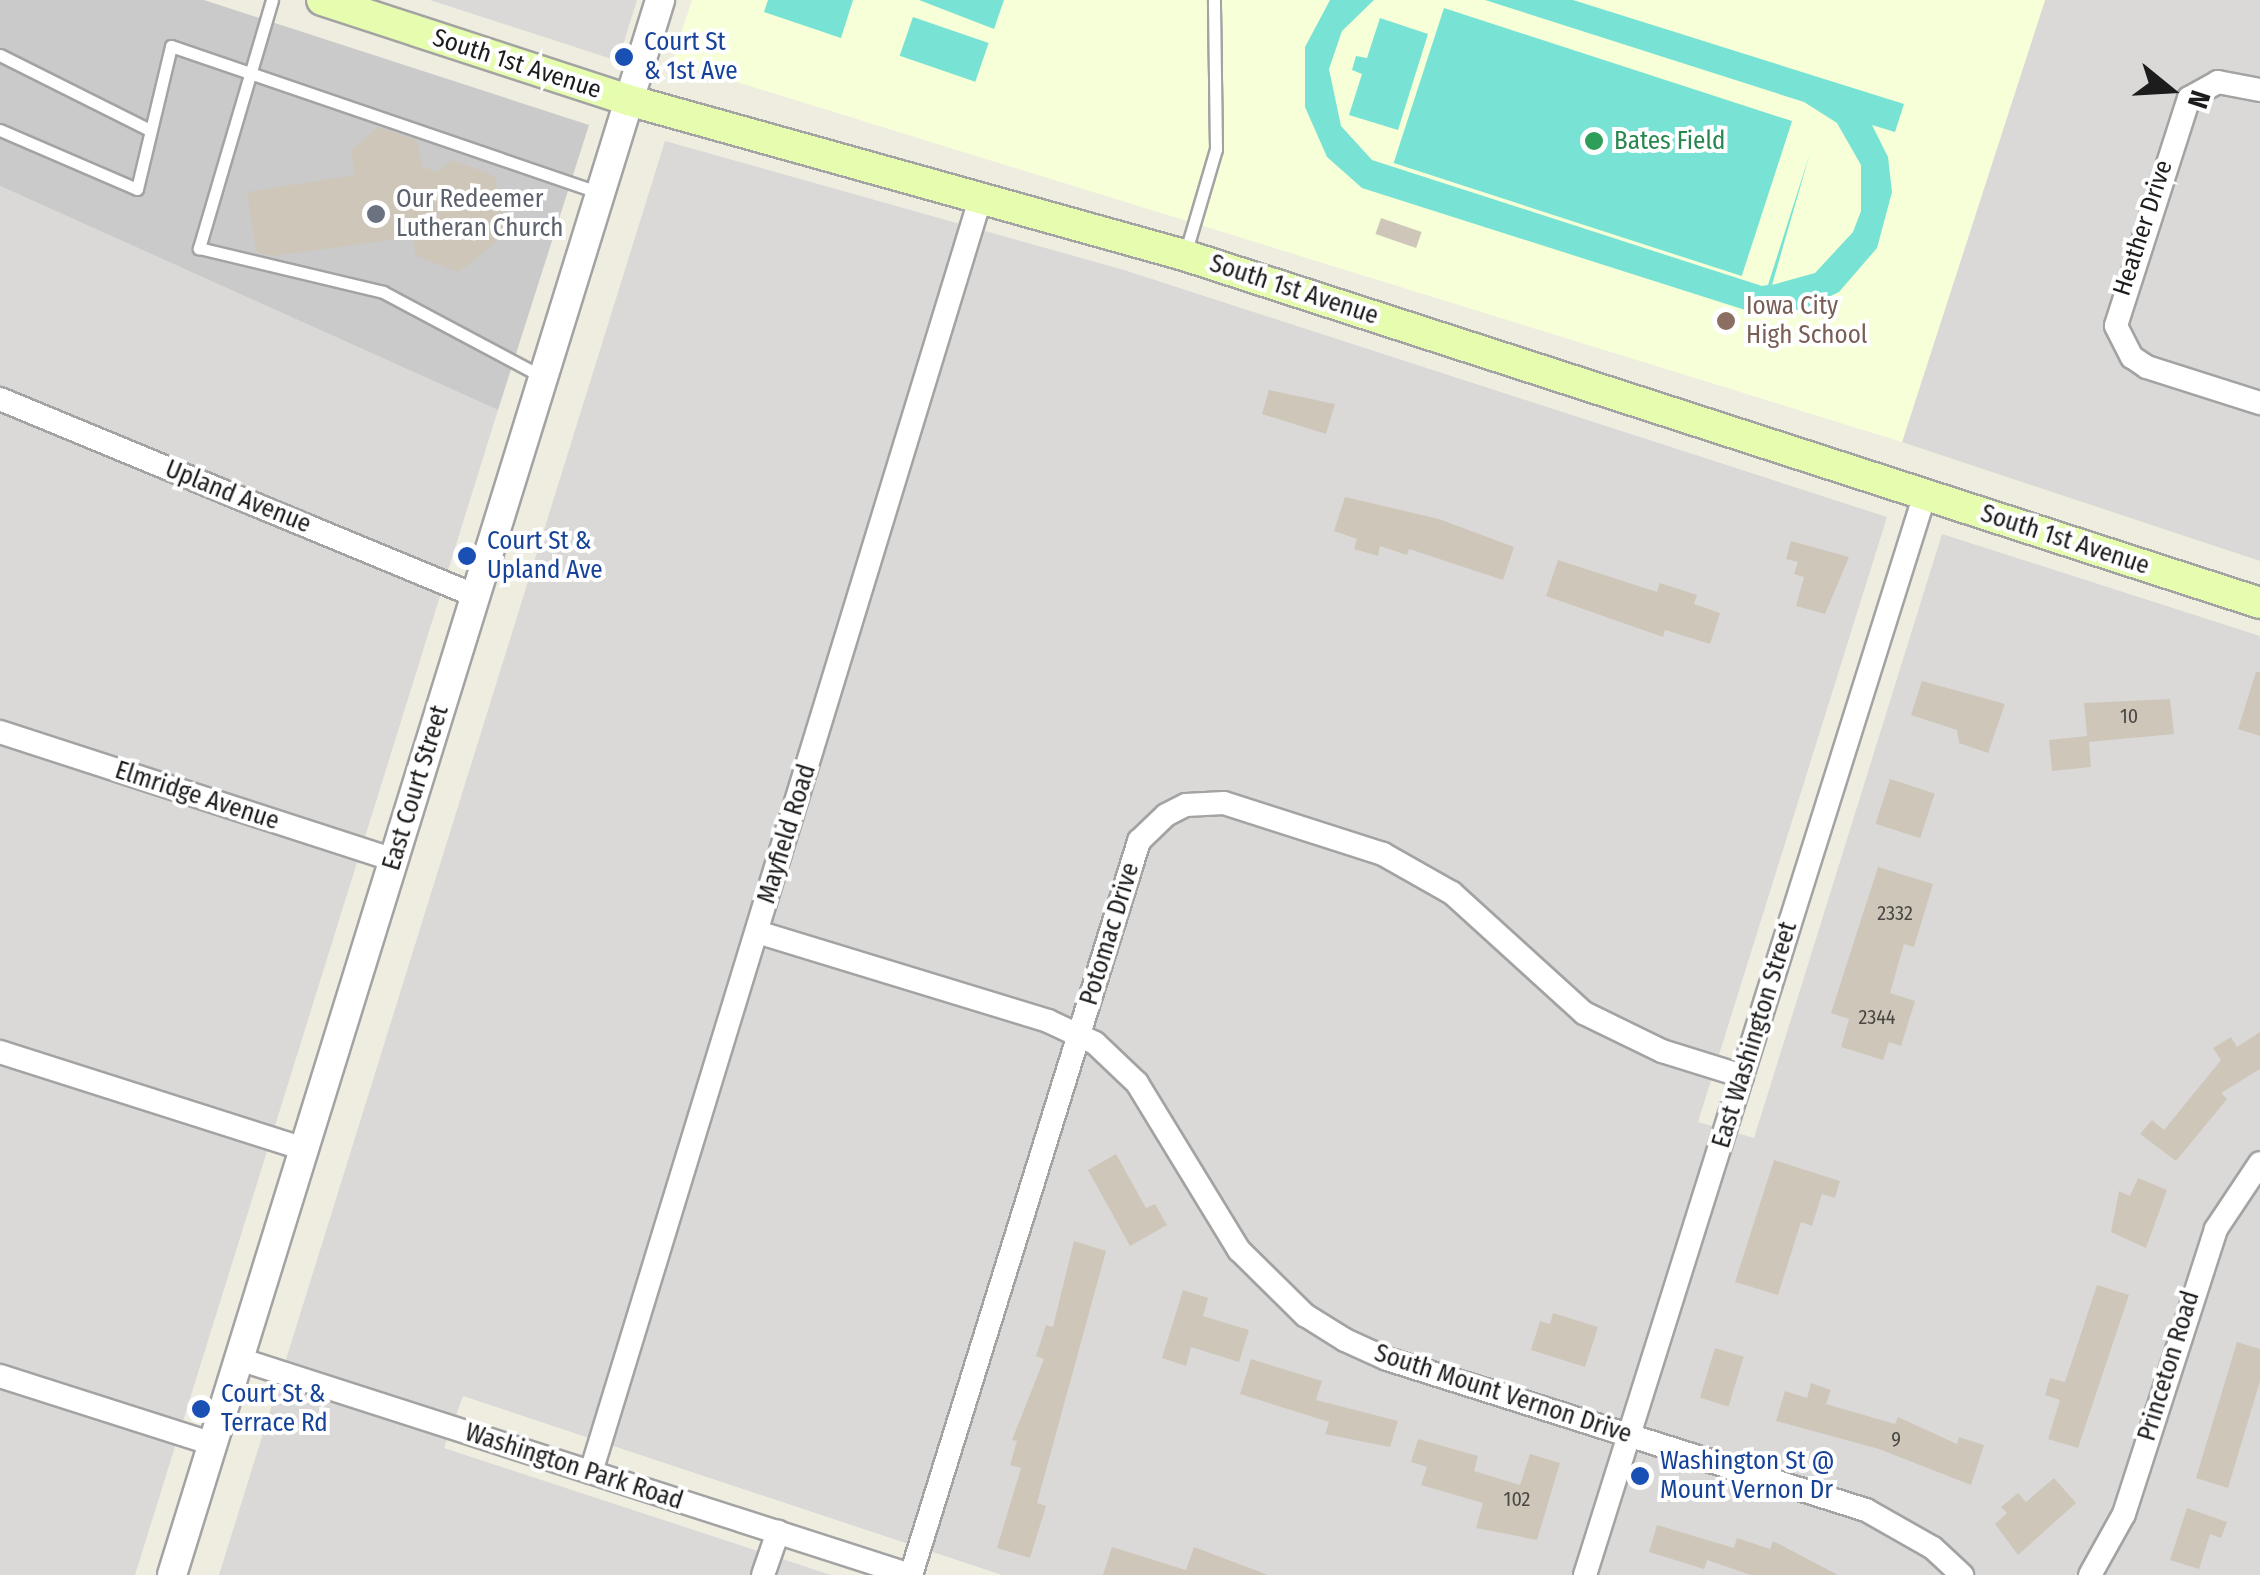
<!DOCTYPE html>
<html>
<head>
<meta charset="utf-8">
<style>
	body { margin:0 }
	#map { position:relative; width:2260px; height:1575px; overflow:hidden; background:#eeede0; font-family:"Fira Sans Condensed",sans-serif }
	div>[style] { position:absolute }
	.residential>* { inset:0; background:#dad9d8 }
	.education>* { inset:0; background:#f6ffd8 }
	.religious>* { inset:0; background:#cacaca }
	.pitch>* { inset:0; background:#78e3d4; transform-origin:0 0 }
	.building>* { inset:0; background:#cec7b9; transform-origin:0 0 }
	.roads { filter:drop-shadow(2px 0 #a3a3a3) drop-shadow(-2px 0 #a3a3a3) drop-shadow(0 2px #a3a3a3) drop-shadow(0 -2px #a3a3a3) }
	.service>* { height:11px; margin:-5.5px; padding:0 5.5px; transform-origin:5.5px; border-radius:5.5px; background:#fff }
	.minor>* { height:22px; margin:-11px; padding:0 11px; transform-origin:11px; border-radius:11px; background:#fff }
	.tertiary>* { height:28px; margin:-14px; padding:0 14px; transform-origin:14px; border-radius:14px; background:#fff }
	.secondary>* { height:30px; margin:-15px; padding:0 15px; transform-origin:15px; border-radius:15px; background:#e6fdaf }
	.dots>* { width:28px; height:28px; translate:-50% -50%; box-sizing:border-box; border:5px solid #fff; border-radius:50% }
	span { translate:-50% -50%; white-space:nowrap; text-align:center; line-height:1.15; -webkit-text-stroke:8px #fff; paint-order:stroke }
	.number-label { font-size:20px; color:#484743 }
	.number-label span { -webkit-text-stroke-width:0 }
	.transit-label { font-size:25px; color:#164399 }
	.left { translate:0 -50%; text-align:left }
	.street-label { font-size:25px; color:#1c1c1c }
	.leisure-label { font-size:25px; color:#27864d }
	.worship-label { font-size:25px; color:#5b616d }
	.education-label { font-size:25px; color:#785e54 }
	.north { position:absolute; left:2120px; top:40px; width:100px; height:100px; -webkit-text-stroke:8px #fff; paint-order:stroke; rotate:108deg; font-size:28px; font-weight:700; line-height:40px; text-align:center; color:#1c1c1c }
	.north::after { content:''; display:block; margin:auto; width:35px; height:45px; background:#1c1c1c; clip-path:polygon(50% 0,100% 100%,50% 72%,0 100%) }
</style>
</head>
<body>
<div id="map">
	<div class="residential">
		<i style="clip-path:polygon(430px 0,637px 0,618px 61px)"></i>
		<i style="clip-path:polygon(2045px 0,2260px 0,2260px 561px,1902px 442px)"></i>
		<i style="clip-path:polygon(665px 141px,1124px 270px,1887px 517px,1698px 1122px,1754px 1138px,1942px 534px,2260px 636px,2260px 1575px,1002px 1575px,463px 1396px,444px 1448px,831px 1575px,219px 1575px)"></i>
		<i style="clip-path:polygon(0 186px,498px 410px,135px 1575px,0 1575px)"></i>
	</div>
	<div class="education">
		<i style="clip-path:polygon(692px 0,2045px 0,1902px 442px,672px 62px)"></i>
	</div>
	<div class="religious">
		<i style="clip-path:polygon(0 0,204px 0,589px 125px,498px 410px,0 186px)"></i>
	</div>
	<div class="pitch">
		<i style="clip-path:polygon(768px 0,853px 0,841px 38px,764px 12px)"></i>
		<i style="clip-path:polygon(919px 0,1004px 0,994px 29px)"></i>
		<i style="clip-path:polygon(1330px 0,1374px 0,1342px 31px,1329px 69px,1341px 126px,1372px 160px,1762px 286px,1768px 285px,1810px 153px,1772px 285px,1815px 273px,1853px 232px,1861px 211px,1861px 165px,1837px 123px,1804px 102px,1485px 0,1573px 0,1904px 104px,1895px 132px,1872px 125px,1888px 157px,1892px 192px,1877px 248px,1839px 292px,1801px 310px,1761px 315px,1362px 188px,1327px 157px,1305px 107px,1305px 47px)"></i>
		<i style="left:1444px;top:8px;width:366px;height:163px;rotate:18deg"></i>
		<i style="left:913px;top:17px;width:80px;height:41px;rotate:19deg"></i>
		<i style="clip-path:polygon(1380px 18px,1428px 34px,1398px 130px,1349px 115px,1362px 74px,1352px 70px,1356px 56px,1367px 58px)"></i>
	</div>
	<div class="building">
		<i style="clip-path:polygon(378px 127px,417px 140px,422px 167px,438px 172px,452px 160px,495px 176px,505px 235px,459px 272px,416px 256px,413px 237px,273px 256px,256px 252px,247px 192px,354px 175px,351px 150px)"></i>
		<i style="left:1381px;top:218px;width:43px;height:17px;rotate:19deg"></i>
		<i style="clip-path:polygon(1269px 390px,1335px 404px,1326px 434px,1262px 414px)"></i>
		<i style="clip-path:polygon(1345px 497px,1439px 519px,1514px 547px,1503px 580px,1409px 549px,1407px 555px,1380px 546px,1378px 556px,1354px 549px,1357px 539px,1334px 531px)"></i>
		<i style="clip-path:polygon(1791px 541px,1849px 557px,1825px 614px,1796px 606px,1804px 577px,1794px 574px,1798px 562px,1786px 559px)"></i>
		<i style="clip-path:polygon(1558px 560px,1657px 592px,1660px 583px,1697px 595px,1694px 604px,1720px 613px,1710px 644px,1665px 630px,1663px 637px,1546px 596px)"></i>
		<i style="clip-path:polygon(2256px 672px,2260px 672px,2260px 736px,2238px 729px)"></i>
		<i style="clip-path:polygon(1922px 681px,2005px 704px,1988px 753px,1959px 743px,1957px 730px,1911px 715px)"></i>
		<i style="clip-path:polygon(2170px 699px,2174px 734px,2089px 742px,2091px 767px,2052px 771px,2049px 740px,2087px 736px,2084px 703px)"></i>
		<i style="left:1890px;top:779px;width:47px;height:47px;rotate:18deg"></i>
		<i style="clip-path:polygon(1878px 867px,1933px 884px,1914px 947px,1904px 944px,1890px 993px,1915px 1001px,1901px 1046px,1889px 1042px,1883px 1060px,1841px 1047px,1849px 1019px,1831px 1013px)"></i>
		<i style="clip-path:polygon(2260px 1032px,2260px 1069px,2221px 1093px,2227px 1099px,2176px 1161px,2140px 1134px,2152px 1120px,2164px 1130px,2221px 1060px,2213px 1048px,2231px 1037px,2237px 1047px)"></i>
		<i style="clip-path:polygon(1116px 1154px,1146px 1208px,1155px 1204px,1167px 1225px,1130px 1246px,1088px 1170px)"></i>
		<i style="clip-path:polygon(1774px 1160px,1840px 1181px,1835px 1198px,1822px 1194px,1812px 1226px,1801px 1222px,1778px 1295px,1735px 1282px)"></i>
		<i style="clip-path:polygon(2138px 1178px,2167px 1190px,2146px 1248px,2111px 1232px,2119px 1191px,2130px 1196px)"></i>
		<i style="clip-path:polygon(1074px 1241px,1106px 1251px,1037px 1503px,1046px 1506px,1030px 1558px,997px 1548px,1021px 1468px,1010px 1465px,1017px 1441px,1012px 1440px,1044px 1359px,1036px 1356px,1046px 1325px,1053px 1327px)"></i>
		<i style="clip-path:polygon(2097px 1285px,2129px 1295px,2078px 1448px,2048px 1439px,2060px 1400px,2045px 1395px,2050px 1378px,2065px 1382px)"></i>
		<i style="clip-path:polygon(1183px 1290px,1208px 1298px,1203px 1316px,1249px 1330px,1239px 1362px,1191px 1347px,1186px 1366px,1162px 1358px)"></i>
		<i style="clip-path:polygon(1553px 1313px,1598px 1327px,1585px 1367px,1531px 1350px,1540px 1321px,1550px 1324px)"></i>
		<i style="clip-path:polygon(2237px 1342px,2260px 1349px,2260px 1381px,2228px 1488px,2196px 1478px)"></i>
		<i style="left:1715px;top:1348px;width:30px;height:52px;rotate:17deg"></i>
		<i style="clip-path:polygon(1251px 1359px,1322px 1381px,1316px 1400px,1398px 1421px,1390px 1447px,1325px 1434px,1329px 1422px,1240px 1394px)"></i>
		<i style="clip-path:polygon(1811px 1383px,1831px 1390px,1826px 1404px,1895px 1424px,1898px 1417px,1957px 1444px,1959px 1437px,1984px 1445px,1971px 1485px,1879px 1449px,1776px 1421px,1785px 1391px,1807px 1398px)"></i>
		<i style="clip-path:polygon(1418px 1439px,1478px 1456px,1474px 1471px,1520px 1485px,1530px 1454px,1560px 1463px,1537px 1540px,1476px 1528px,1483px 1503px,1421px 1485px,1427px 1467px,1411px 1462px)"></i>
		<i style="clip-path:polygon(2054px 1478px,2076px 1503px,2018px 1555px,1995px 1524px,2007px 1513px,2001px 1507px,2018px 1493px,2026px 1502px)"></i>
		<i style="clip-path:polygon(2187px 1508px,2227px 1522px,2221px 1538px,2210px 1534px,2199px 1569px,2170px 1560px)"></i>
		<i style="clip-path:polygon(1657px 1525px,1734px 1548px,1737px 1538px,1770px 1549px,1773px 1541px,1838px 1575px,1751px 1575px,1707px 1560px,1704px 1569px,1649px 1552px)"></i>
		<i style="clip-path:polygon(1112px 1547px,1186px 1570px,1194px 1547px,1268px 1575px,1103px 1575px)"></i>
	</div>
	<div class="roads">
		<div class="service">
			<i style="left:272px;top:0;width:259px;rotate:106.4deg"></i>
			<i style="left:199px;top:248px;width:189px;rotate:13.4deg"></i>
			<i style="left:383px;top:292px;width:181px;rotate:28deg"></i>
			<i style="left:0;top:55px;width:168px;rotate:26.6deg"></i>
			<i style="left:0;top:130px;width:149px;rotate:23.3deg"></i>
			<i style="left:137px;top:189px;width:147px;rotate:-76.6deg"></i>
			<i style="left:171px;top:46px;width:453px;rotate:18.9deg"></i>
			<i style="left:1186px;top:251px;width:106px;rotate:-73.6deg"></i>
			<i style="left:1216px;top:149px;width:149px;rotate:-90.8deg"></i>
		</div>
		<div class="minor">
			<i style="left:2260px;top:90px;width:43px;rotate:-169.2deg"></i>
			<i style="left:2218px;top:82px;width:33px;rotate:151deg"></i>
			<i style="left:2189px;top:98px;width:239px;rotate:107.8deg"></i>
			<i style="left:2116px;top:326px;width:35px;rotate:63deg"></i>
			<i style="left:2132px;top:357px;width:18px;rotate:34deg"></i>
			<i style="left:2147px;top:367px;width:119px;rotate:17.7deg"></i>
			<i style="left:0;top:399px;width:515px;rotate:22.48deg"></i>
			<i style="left:0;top:732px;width:414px;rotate:18deg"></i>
			<i style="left:757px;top:932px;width:304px;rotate:17deg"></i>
			<i style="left:1048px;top:1021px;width:52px;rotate:25.1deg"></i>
			<i style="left:1095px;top:1043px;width:58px;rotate:43.6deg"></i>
			<i style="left:1137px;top:1083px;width:196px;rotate:58.6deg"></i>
			<i style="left:1239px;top:1250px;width:93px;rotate:44.6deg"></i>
			<i style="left:1305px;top:1315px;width:47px;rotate:32deg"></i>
			<i style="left:1345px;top:1340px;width:46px;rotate:24.3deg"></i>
			<i style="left:1387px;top:1359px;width:502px;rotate:17.5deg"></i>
			<i style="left:1866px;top:1510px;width:77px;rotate:29.6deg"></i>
			<i style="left:1933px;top:1548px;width:40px;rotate:43deg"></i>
			<i style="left:0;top:1052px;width:319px;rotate:17.7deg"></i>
			<i style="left:239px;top:1359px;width:705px;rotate:17.84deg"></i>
			<i style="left:0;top:1376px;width:224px;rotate:17.7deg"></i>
			<i style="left:591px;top:1472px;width:1334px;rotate:-73deg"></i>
			<i style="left:763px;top:1575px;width:46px;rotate:-70.8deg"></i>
			<i style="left:911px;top:1575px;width:769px;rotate:-72.74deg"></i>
			<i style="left:1139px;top:841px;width:37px;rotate:-44deg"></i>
			<i style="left:1166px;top:815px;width:22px;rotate:-27deg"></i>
			<i style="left:1186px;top:805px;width:38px;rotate:-3deg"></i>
			<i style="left:1224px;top:803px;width:167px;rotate:17.8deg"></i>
			<i style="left:1383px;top:854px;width:79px;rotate:29.5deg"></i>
			<i style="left:1452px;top:893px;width:178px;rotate:42.3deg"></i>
			<i style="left:1584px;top:1013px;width:87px;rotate:26deg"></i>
			<i style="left:1662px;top:1051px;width:84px;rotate:17.4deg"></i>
			<i style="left:1585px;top:1575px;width:1133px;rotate:-72.54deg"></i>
			<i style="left:2090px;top:1575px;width:70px;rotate:-60.9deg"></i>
			<i style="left:2124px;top:1514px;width:299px;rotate:-72.1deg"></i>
			<i style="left:2216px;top:1229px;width:79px;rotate:-56.3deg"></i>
		</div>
		<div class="tertiary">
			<i style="left:172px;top:1575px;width:1649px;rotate:-72.78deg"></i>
		</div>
		<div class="secondary">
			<i style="left:322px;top:0;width:322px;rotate:18.1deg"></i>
			<i style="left:628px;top:100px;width:577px;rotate:15.58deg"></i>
			<i style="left:1184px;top:255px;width:1131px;rotate:17.92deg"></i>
		</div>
	</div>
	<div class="dots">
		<i style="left:624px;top:57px;background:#1a4fb4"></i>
		<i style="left:1594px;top:141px;background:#2e9e5b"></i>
		<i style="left:376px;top:214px;background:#6b7280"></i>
		<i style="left:1726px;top:321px;background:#8d6e63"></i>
		<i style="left:467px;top:556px;background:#1a4fb4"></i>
		<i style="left:201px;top:1409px;background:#1a4fb4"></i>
		<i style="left:1640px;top:1476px;background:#1a4fb4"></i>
	</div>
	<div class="number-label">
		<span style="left:2129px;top:716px">10</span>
		<span style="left:1895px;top:913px">2332</span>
		<span style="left:1877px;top:1017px">2344</span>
		<span style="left:1896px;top:1439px">9</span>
		<span style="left:1517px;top:1499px">102</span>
	</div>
	<div class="transit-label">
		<span class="left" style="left:644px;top:57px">Court St<br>&amp; 1st Ave</span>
		<span class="left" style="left:487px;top:556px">Court St &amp;<br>Upland Ave</span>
		<span class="left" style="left:221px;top:1409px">Court St &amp;<br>Terrace Rd</span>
		<span class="left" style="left:1660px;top:1476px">Washington St @<br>Mount Vernon Dr</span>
	</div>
	<div class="street-label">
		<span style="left:517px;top:64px;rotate:18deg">South 1st Avenue</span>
		<span style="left:2143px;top:228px;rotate:-72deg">Heather Drive</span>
		<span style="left:1294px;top:290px;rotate:18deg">South 1st Avenue</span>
		<span style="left:238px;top:497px;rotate:22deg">Upland Avenue</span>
		<span style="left:2065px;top:540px;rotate:18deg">South 1st Avenue</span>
		<span style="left:416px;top:788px;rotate:-73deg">East Court Street</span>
		<span style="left:197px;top:796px;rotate:18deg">Elmridge Avenue</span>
		<span style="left:787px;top:834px;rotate:-73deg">Mayfield Road</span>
		<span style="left:1110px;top:934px;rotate:-73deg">Potomac Drive</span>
		<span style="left:1755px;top:1035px;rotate:-73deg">East Washington Street</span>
		<span style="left:2169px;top:1366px;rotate:-73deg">Princeton Road</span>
		<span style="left:1503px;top:1394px;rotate:18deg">South Mount Vernon Drive</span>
		<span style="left:574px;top:1467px;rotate:18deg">Washington Park Road</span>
	</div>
	<div class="leisure-label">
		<span class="left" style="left:1614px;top:141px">Bates Field</span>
	</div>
	<div class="worship-label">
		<span class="left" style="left:396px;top:214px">Our Redeemer<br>Lutheran Church</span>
	</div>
	<div class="education-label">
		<span class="left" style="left:1746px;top:321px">Iowa City<br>High School</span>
	</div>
	<div class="north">N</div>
</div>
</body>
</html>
